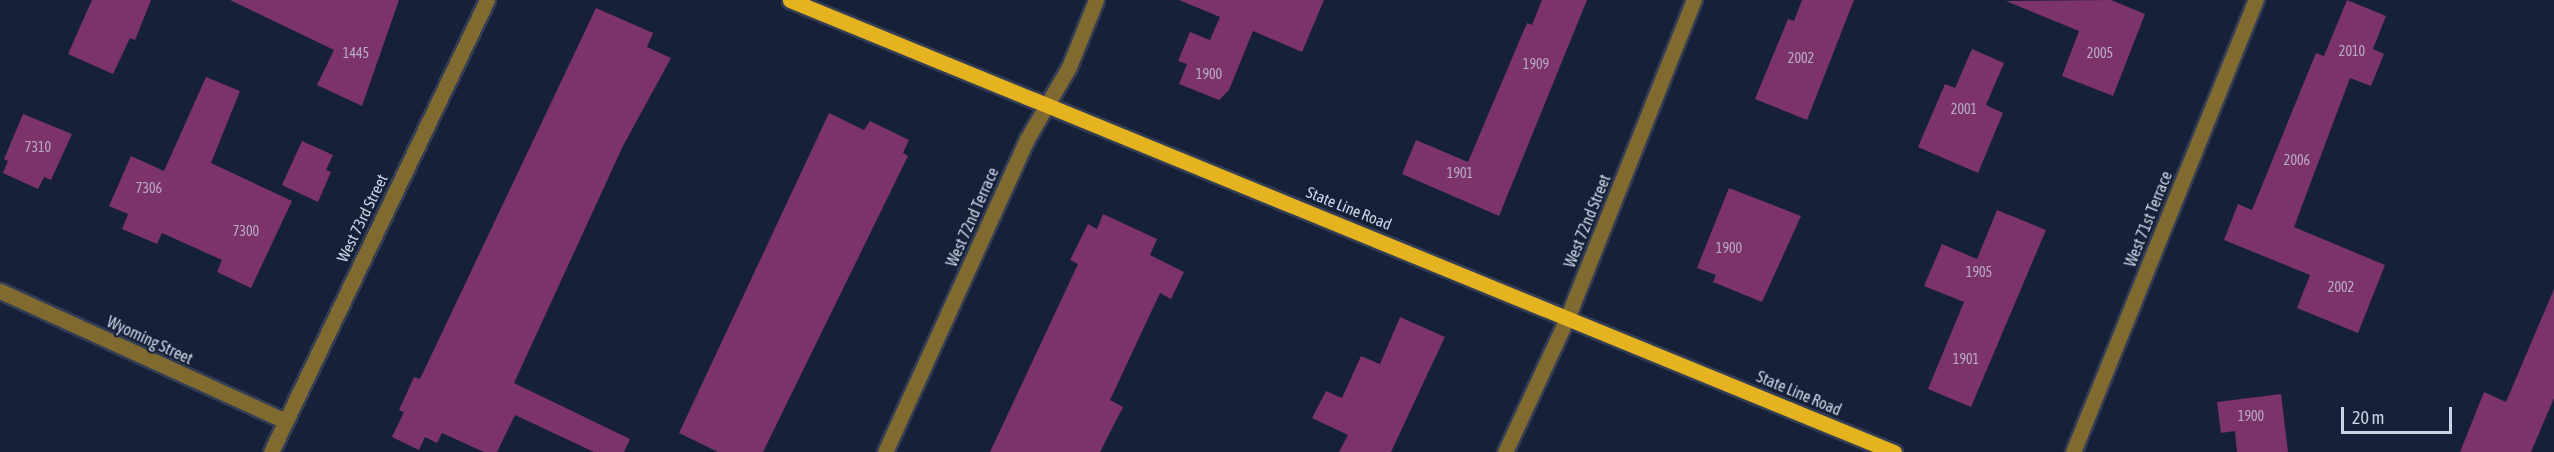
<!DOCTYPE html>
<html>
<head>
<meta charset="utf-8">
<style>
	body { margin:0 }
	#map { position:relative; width:2554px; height:452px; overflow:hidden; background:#162038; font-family:"Asap Condensed",sans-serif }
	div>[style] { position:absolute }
	.building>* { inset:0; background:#7b336a }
	.roads { filter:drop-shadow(2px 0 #333d54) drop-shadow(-2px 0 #333d54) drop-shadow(0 2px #333d54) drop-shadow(0 -2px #333d54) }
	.minor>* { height:15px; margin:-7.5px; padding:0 7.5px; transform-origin:7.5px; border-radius:7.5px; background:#816a30 }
	.major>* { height:15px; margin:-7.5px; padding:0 7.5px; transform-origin:7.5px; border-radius:7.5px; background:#e4b31f }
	span { translate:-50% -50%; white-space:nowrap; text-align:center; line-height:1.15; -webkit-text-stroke:4.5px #162038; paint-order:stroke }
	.number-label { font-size:14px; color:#b8abc6 }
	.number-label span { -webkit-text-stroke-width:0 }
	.street-label { font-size:16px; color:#ccd3e4 }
	.scale { position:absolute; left:2341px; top:407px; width:111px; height:27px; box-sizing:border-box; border:3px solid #ccd3e4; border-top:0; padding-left:8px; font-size:18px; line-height:21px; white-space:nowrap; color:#ccd3e4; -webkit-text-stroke:4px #162038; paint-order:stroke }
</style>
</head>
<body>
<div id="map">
	<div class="building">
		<i style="clip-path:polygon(92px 0,151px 0,135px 40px,130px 38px,113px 74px,68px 54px)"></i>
		<i style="clip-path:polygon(230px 0,399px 0,362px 106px,317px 85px,334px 50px)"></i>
		<i style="clip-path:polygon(1179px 0,1324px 0,1302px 52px,1253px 31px,1229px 90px,1219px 100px,1179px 84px,1187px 64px,1178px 61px,1190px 32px,1210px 40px,1220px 17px)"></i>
		<i style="clip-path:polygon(1542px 0,1587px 0,1499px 216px,1402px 174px,1416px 140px,1468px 162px,1527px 23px,1532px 25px)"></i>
		<i style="clip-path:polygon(1802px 0,1854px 0,1807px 120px,1755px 99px,1788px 19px,1794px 21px)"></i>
		<i style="clip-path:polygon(2111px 0,2145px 14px,2113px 96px,2062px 76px,2079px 31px,2006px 1px)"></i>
		<i style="clip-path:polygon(2347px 0,2386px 16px,2373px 49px,2384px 54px,2371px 86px,2350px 78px,2294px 227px,2385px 265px,2358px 333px,2297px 308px,2310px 275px,2224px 240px,2238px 204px,2252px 210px,2316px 53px,2324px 56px)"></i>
		<i style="clip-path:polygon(596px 8px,653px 33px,647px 47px,671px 58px,623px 146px,514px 383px,630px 439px,624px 452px,594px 452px,515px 415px,497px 452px,484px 452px,442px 433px,437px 443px,425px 437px,419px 450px,392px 437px,404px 412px,399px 410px,414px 377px,420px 379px)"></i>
		<i style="clip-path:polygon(1972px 49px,2004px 63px,1986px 105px,2003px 113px,1978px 173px,1918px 147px,1945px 84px,1955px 88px)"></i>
		<i style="clip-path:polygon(206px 77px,240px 91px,211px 163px,292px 201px,251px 288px,217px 272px,222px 260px,162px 233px,157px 244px,122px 229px,128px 214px,109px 206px,131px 156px,164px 171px)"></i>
		<i style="clip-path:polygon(829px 113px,864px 130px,870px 121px,909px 140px,903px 153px,908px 156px,763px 452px,718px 452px,679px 433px)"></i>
		<i style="clip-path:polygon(23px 114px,72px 134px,51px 180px,44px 177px,38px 189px,3px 173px,8px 161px,4px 159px)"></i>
		<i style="clip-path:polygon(302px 141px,333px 155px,326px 170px,331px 172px,318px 202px,282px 185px)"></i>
		<i style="clip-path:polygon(1729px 188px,1801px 216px,1762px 302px,1713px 282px,1716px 275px,1697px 268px)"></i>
		<i style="clip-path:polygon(1997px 210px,2046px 230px,1971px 407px,1928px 389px,1964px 302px,1924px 286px,1942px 244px,1977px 259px)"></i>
		<i style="clip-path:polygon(1103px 214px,1157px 239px,1150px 255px,1184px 272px,1171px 299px,1160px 293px,1110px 400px,1123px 407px,1100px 452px,990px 452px,1078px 264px,1070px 260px,1088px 224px,1097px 229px)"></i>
		<i style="clip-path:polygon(2554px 289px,2554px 398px,2531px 452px,2460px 452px,2484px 392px,2506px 402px)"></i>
		<i style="clip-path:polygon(1400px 317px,1445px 337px,1434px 360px,1391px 452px,1339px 452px,1348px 435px,1312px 418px,1326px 391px,1342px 398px,1361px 356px,1380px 364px)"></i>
		<i style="clip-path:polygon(2281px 394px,2288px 452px,2237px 452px,2235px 431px,2221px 433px,2217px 402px)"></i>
	</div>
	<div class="roads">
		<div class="minor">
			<i style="left:0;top:291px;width:313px;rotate:24.5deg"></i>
			<i style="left:271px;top:452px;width:501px;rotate:-64.46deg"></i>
			<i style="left:885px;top:452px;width:344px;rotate:-65.6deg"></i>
			<i style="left:1027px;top:139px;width:83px;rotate:-59.7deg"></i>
			<i style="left:1069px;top:67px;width:72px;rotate:-68.1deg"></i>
			<i style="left:1505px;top:452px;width:150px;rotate:-65.1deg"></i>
			<i style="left:1568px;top:316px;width:340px;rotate:-68.3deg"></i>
			<i style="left:2073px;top:452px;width:488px;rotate:-68deg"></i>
		</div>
		<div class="major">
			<i style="left:790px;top:0;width:1193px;rotate:22.27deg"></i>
		</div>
	</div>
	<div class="number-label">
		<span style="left:2352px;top:51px">2010</span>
		<span style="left:356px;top:53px">1445</span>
		<span style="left:2100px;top:53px">2005</span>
		<span style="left:1801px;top:58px">2002</span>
		<span style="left:1536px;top:64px">1909</span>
		<span style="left:1209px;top:74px">1900</span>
		<span style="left:1964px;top:109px">2001</span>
		<span style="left:38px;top:147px">7310</span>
		<span style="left:2297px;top:160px">2006</span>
		<span style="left:1460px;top:173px">1901</span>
		<span style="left:149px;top:188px">7306</span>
		<span style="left:246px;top:231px">7300</span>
		<span style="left:1729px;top:248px">1900</span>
		<span style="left:1979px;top:272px">1905</span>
		<span style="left:2341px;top:287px">2002</span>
		<span style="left:1966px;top:359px">1901</span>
		<span style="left:2251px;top:416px">1900</span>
	</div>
	<div class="street-label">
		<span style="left:1349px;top:208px;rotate:22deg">State Line Road</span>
		<span style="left:972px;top:217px;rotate:-66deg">West 72nd Terrace</span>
		<span style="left:362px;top:218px;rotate:-64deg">West 73rd Street</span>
		<span style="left:2148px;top:219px;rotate:-68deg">West 71st Terrace</span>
		<span style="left:1587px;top:221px;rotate:-68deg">West 72nd Street</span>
		<span style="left:150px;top:340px;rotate:25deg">Wyoming Street</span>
		<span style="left:1799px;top:393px;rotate:23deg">State Line Road</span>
	</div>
	<div class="scale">20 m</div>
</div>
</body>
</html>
